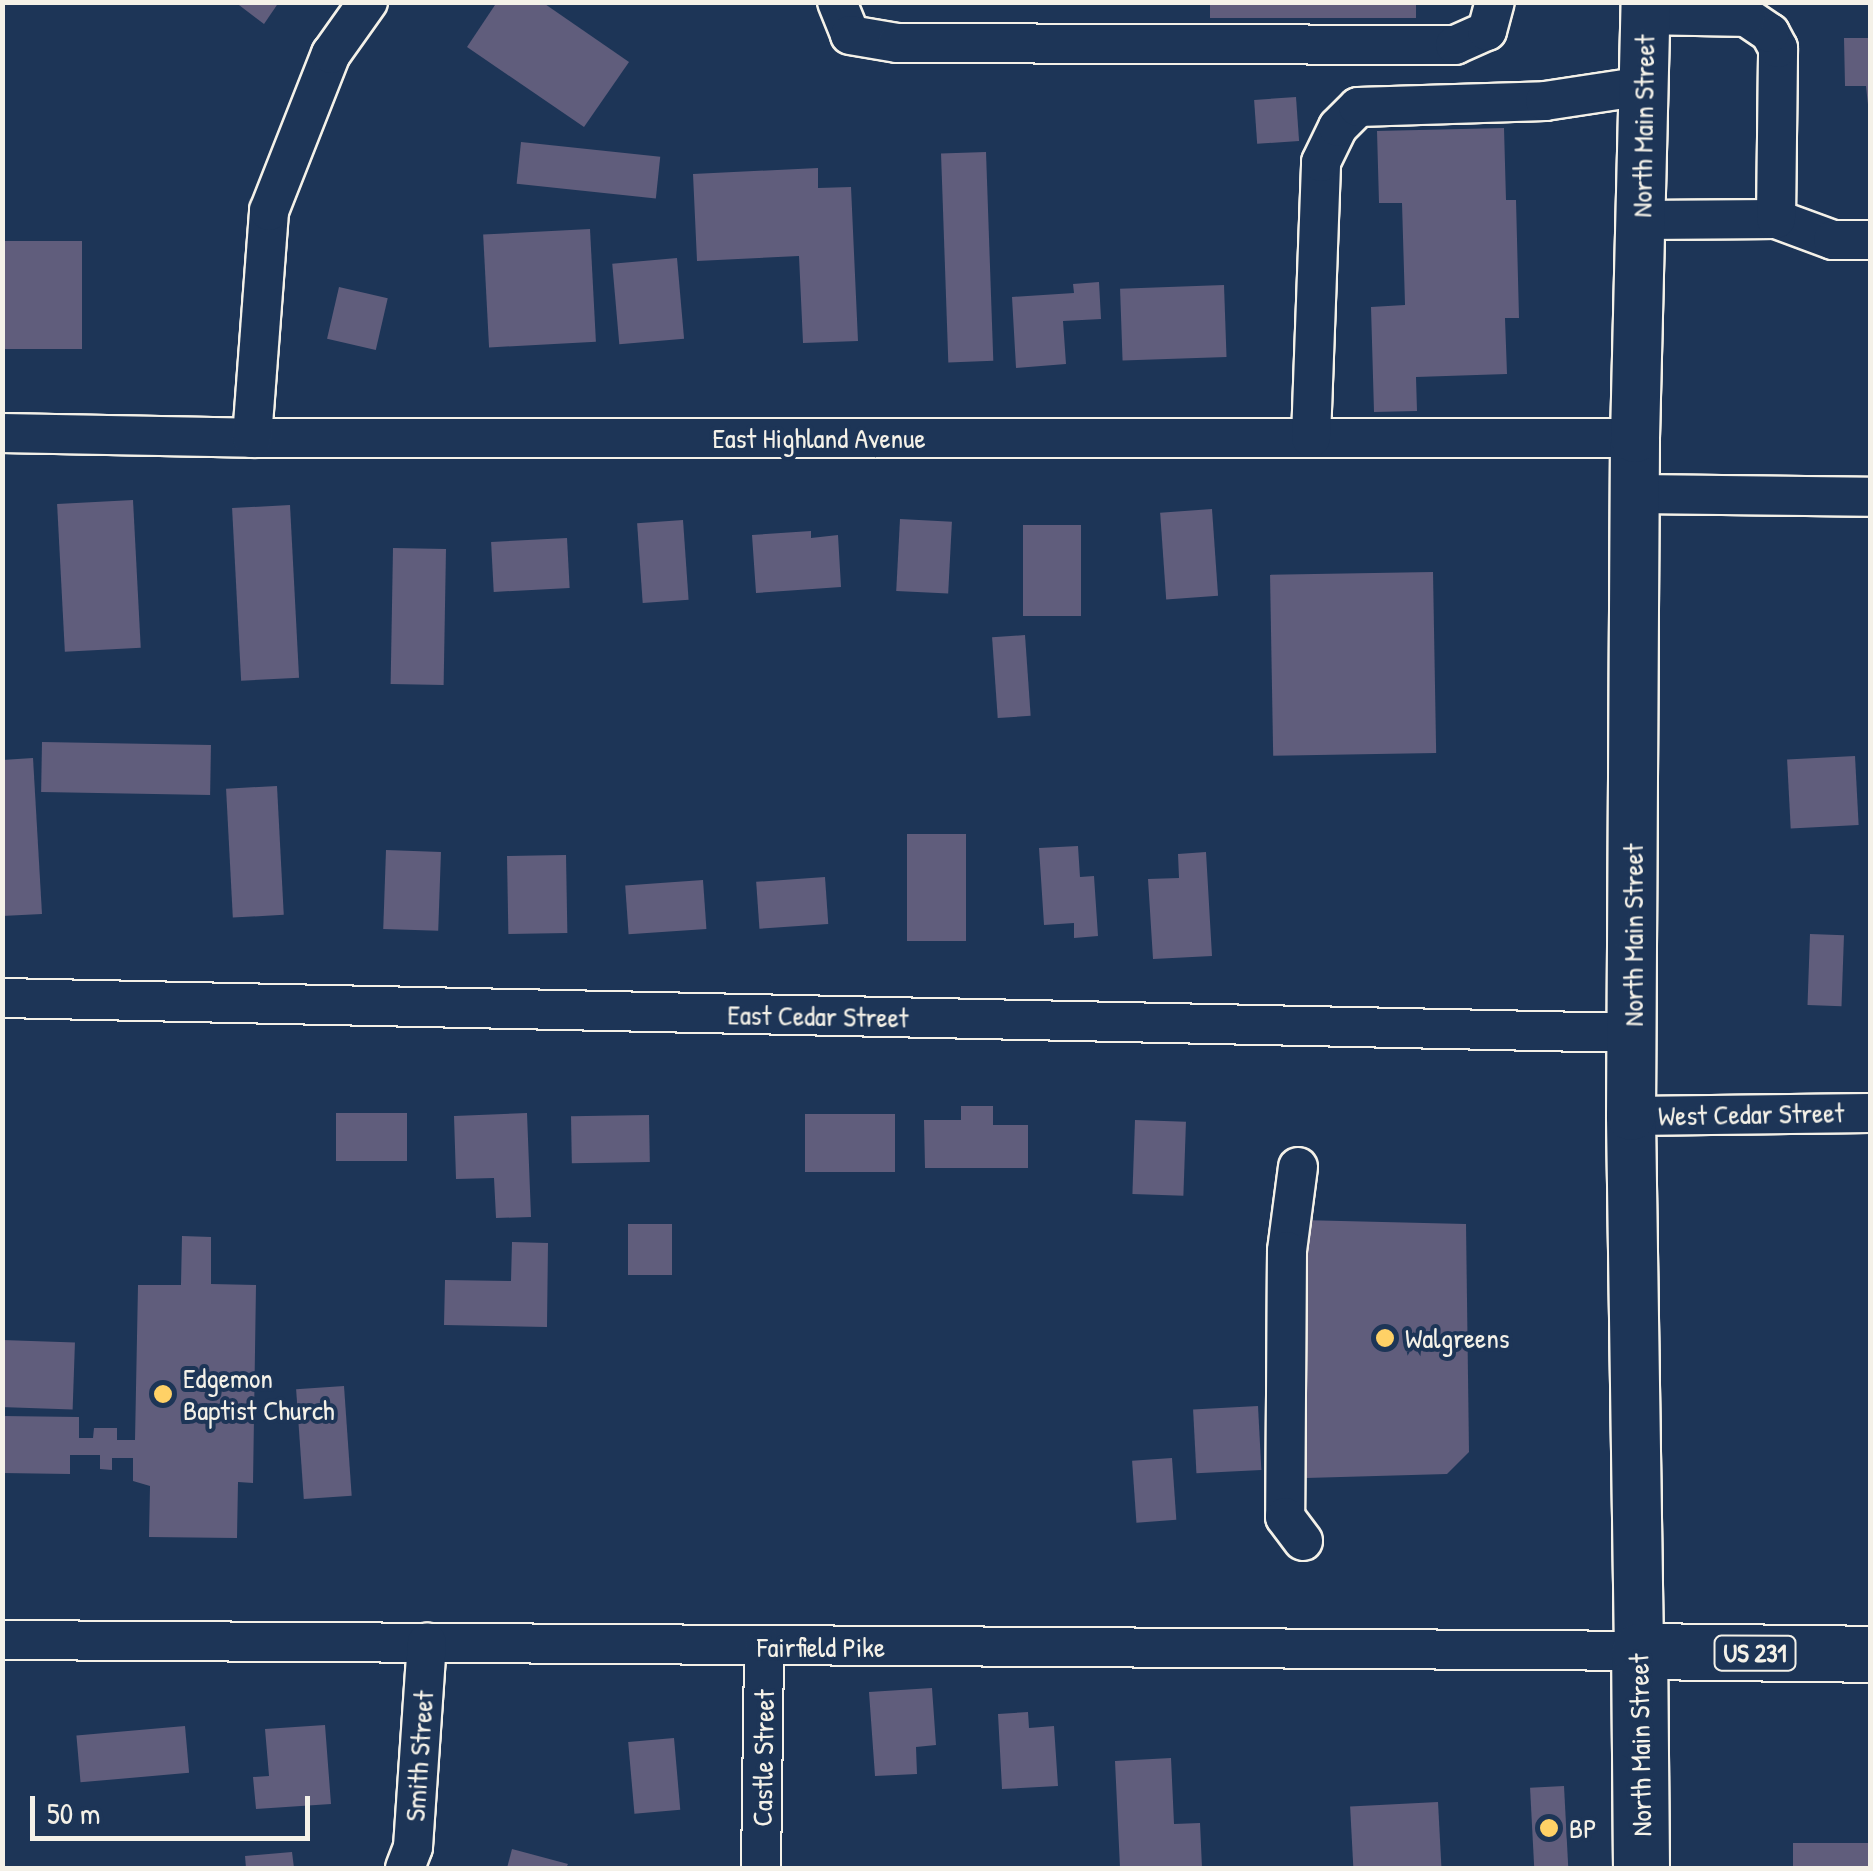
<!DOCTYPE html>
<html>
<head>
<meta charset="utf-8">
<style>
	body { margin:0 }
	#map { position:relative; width:1873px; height:1871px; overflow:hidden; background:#1d3557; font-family:"Patrick Hand",sans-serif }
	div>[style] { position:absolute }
	.building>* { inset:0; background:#605d7c; transform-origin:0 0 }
	.roads { filter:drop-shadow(2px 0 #f4f1e8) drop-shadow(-2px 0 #f4f1e8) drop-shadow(0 2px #f4f1e8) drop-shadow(0 -2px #f4f1e8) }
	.minor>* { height:38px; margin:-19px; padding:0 19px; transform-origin:19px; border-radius:19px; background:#1d3557 }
	.major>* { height:48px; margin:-24px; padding:0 24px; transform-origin:24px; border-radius:24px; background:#1d3557 }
	.highway>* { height:55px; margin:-27.5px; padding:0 27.5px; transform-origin:27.5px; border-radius:27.5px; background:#1d3557 }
	.dots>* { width:28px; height:28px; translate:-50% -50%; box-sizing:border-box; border:5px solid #1d3557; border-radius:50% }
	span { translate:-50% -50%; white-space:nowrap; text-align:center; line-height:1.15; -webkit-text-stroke:8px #1d3557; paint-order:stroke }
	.shield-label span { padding:2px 8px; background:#1d3557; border:2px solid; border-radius:8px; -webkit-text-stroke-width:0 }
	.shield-label { font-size:25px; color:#f4f1e8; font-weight:700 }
	.street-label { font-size:28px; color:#f4f1e8 }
	.poi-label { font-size:28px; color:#f4f1e8 }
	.left { translate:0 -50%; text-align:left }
	.frame { position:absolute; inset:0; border:5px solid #f4f1e8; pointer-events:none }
	.scale { position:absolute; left:30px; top:1796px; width:280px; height:45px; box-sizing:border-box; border:5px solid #f4f1e8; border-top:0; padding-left:12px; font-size:30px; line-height:35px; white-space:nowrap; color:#f4f1e8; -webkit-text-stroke:8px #1d3557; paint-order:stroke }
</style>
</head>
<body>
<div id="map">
	<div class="building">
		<i style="clip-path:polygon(235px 2px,279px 2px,264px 24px)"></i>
		<i style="clip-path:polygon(497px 2px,542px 2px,629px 62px,584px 127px,467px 47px)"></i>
		<i style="left:1210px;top:2px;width:206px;height:16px"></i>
		<i style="clip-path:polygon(1844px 38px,1870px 38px,1870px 123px,1866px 86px,1845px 86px)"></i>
		<i style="left:1296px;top:97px;width:44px;height:42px;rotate:86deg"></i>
		<i style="clip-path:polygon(1504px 128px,1506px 200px,1516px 200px,1519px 318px,1505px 318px,1507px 374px,1416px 377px,1417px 411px,1374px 412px,1371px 307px,1405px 305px,1402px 203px,1379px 203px,1377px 131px)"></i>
		<i style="left:521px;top:142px;width:140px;height:42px;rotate:6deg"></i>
		<i style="left:986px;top:152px;width:209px;height:45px;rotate:88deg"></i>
		<i style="clip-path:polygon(818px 168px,818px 188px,851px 187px,858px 341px,803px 343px,799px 256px,697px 261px,693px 174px)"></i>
		<i style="left:590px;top:229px;width:113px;height:107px;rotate:87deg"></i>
		<i style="left:2px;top:241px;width:80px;height:108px"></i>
		<i style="left:677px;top:258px;width:81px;height:65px;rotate:85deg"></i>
		<i style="clip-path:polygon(1099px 282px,1101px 319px,1063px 321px,1066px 364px,1016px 368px,1012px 297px,1074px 293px,1073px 284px)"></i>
		<i style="left:1224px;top:285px;width:72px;height:104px;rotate:88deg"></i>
		<i style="left:339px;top:287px;width:50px;height:53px;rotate:13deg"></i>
		<i style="left:133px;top:500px;width:148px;height:76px;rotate:87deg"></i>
		<i style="left:290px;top:505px;width:173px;height:58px;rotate:87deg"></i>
		<i style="left:1212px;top:509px;width:87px;height:52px;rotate:86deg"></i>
		<i style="left:900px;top:519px;width:52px;height:72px;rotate:3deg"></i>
		<i style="left:683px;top:520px;width:80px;height:46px;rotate:86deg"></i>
		<i style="left:1081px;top:525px;width:91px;height:58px;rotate:90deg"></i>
		<i style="clip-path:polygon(811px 531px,811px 538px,838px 535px,841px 587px,756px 593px,752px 535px)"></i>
		<i style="left:567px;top:538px;width:50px;height:76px;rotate:87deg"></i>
		<i style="left:393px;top:548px;width:53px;height:136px;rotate:1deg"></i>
		<i style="left:1433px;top:572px;width:181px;height:163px;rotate:89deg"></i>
		<i style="left:1025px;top:635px;width:81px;height:33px;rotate:86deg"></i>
		<i style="left:42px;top:742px;width:169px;height:50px;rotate:1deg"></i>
		<i style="left:1855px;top:756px;width:69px;height:68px;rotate:87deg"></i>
		<i style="clip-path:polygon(33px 758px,42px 914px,2px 916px,2px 760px)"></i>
		<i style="left:277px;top:786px;width:129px;height:51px;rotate:87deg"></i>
		<i style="left:907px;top:834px;width:59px;height:107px"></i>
		<i style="clip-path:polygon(1078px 846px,1080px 877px,1094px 876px,1098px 936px,1074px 938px,1074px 923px,1044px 925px,1039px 848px)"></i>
		<i style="left:386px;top:850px;width:55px;height:79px;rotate:2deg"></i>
		<i style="clip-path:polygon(1206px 852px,1212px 956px,1153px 959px,1148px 879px,1179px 878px,1178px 854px)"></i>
		<i style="left:566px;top:855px;width:78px;height:59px;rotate:89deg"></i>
		<i style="left:825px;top:877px;width:47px;height:69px;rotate:86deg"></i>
		<i style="left:703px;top:880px;width:49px;height:78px;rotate:86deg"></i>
		<i style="left:1810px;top:934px;width:34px;height:71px;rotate:2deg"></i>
		<i style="clip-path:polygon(961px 1106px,993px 1106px,993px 1125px,1028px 1125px,1028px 1168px,925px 1168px,924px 1120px,961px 1120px)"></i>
		<i style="left:336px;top:1113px;width:71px;height:48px"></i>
		<i style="clip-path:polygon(527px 1113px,531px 1217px,496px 1218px,494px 1178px,456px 1179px,454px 1116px)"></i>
		<i style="left:895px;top:1114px;width:58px;height:90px;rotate:90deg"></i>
		<i style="left:649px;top:1115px;width:47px;height:78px;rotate:89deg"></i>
		<i style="left:1135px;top:1120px;width:51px;height:74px;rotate:2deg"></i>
		<i style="clip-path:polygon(1300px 1220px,1466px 1224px,1469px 1452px,1447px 1474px,1306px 1478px)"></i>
		<i style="left:628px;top:1224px;width:44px;height:51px"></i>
		<i style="clip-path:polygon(182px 1236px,211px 1237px,211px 1284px,256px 1285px,253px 1483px,238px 1482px,237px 1538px,149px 1537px,150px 1486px,133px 1481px,133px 1458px,112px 1458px,112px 1470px,100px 1469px,100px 1455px,70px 1455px,70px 1474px,2px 1473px,2px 1416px,79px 1417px,79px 1438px,93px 1438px,94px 1428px,117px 1428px,117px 1440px,135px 1440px,138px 1285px,181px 1285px)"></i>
		<i style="clip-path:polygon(512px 1242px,548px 1243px,547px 1327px,444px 1325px,445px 1280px,511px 1281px)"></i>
		<i style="left:2px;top:1340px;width:73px;height:67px;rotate:2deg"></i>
		<i style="left:344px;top:1386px;width:110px;height:48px;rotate:86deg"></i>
		<i style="left:1258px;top:1406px;width:64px;height:65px;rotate:87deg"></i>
		<i style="left:1172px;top:1458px;width:62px;height:40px;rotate:86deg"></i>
		<i style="clip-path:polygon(932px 1688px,936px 1745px,916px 1747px,917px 1774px,875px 1776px,869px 1692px)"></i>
		<i style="clip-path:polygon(1028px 1712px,1029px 1728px,1054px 1726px,1058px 1786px,1002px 1789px,998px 1714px)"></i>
		<i style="clip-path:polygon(325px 1725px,331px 1804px,256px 1809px,253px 1777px,269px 1776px,265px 1729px)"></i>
		<i style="left:185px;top:1726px;width:47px;height:109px;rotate:85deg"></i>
		<i style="left:674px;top:1738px;width:72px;height:46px;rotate:85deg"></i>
		<i style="clip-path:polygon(1171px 1758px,1174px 1824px,1200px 1823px,1202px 1868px,1120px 1868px,1115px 1761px)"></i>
		<i style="left:1564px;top:1786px;width:82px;height:34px;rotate:87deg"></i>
		<i style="left:1438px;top:1802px;width:66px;height:88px;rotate:87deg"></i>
		<i style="left:1793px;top:1843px;width:77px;height:25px"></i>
		<i style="clip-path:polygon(512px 1849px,568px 1864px,566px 1868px,507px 1868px)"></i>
		<i style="clip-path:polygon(292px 1852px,294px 1868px,246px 1868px,245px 1856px)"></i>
	</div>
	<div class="roads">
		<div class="minor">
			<i style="left:837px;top:2px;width:35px;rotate:68deg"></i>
			<i style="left:850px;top:35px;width:48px;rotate:9.7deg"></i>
			<i style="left:897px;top:43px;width:558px;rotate:0.21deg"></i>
			<i style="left:1455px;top:45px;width:35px;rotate:-24deg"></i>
			<i style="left:1487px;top:31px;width:30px;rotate:-75deg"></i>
			<i style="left:1776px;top:219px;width:61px;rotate:20.2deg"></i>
			<i style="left:1833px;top:240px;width:37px"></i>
			<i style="left:1641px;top:220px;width:135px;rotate:-0.4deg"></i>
			<i style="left:1776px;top:219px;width:171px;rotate:-89.3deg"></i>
			<i style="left:1778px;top:48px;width:17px;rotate:-118deg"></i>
			<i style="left:1770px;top:33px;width:29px;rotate:-146deg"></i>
			<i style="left:1746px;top:17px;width:101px;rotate:-178.9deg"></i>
			<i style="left:2px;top:433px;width:250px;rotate:1.1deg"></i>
			<i style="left:252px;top:438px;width:1383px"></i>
			<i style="left:252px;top:438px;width:228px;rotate:-85.7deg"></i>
			<i style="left:269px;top:211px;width:169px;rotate:-68.5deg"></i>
			<i style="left:331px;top:54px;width:64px;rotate:-54.6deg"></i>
			<i style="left:1311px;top:438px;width:276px;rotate:-87.9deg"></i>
			<i style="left:1321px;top:162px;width:39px;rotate:-64deg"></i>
			<i style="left:1338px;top:127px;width:28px;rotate:-45deg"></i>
			<i style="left:1358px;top:107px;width:187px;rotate:-1.8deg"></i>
			<i style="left:1545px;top:101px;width:100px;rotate:-8.6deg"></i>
			<i style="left:1636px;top:494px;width:234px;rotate:0.7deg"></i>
			<i style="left:2px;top:998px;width:1631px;rotate:1.23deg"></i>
			<i style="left:1631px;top:1116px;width:239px;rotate:-0.7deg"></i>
			<i style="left:1298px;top:1167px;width:85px;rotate:97.5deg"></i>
			<i style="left:1287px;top:1251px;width:266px;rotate:90.4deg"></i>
			<i style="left:1285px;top:1517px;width:30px;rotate:53deg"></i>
			<i style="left:2px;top:1640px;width:1637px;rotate:0.38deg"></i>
			<i style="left:405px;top:1868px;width:22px;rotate:-69deg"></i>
			<i style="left:413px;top:1847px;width:205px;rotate:-86.1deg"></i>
			<i style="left:761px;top:1868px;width:221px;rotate:-89.2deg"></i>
		</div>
		<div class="major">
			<i style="left:1639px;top:1651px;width:535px;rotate:-90.86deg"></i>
			<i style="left:1631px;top:1116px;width:678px;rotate:-89.66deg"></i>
			<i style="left:1635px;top:438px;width:436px;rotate:-88.6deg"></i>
		</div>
		<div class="highway">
			<i style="left:1641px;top:1868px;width:217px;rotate:-90.5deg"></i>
			<i style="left:1639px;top:1651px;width:231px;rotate:0.7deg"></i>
		</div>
	</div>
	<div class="dots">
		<i style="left:1385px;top:1338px;background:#ffd166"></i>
		<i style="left:163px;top:1394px;background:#ffd166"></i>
		<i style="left:1549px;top:1828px;background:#ffd166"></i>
	</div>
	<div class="shield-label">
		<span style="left:1755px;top:1653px">US 231</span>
	</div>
	<div class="street-label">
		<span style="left:1643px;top:126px;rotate:-89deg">North Main Street</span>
		<span style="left:819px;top:438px">East Highland Avenue</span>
		<span style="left:1633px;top:935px;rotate:-90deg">North Main Street</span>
		<span style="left:818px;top:1016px;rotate:1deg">East Cedar Street</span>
		<span style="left:1751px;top:1114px;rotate:-1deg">West Cedar Street</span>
		<span style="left:821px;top:1647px">Fairfield Pike</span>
		<span style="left:1640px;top:1745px;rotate:-91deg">North Main Street</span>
		<span style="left:419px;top:1756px;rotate:-86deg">Smith Street</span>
		<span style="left:763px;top:1758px;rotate:-89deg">Castle Street</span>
	</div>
	<div class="poi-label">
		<span class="left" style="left:1405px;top:1338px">Walgreens</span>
		<span class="left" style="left:183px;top:1394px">Edgemon<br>Baptist Church</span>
		<span class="left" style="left:1569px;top:1828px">BP</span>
	</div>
	<div class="frame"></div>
	<div class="scale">50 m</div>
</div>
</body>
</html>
